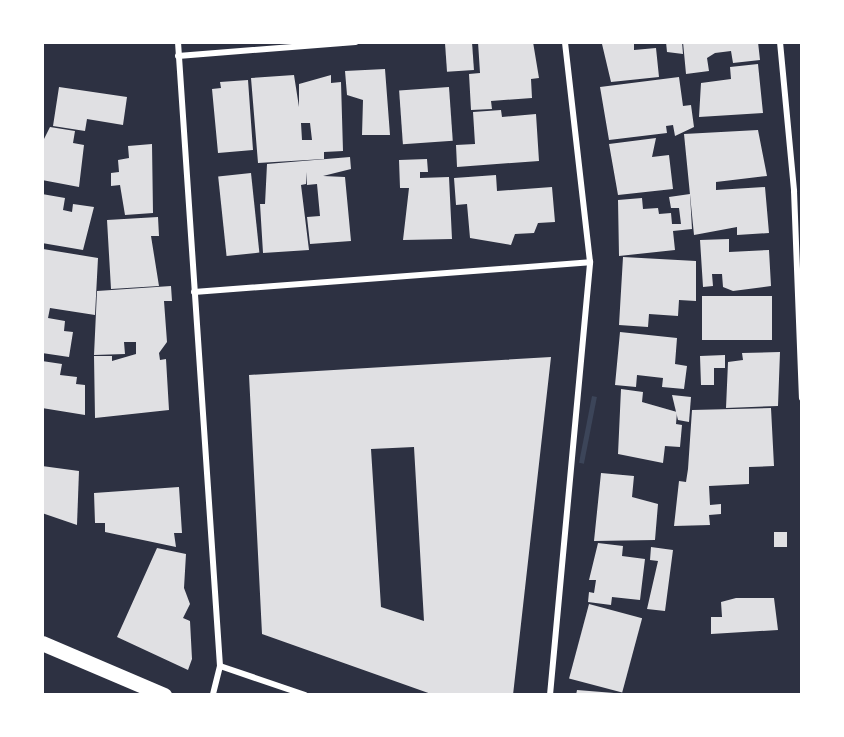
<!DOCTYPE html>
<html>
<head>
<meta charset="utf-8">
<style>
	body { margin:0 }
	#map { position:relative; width:844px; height:737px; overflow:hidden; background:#2d3142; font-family:Overpass,sans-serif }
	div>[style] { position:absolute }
	.green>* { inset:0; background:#3c4559; transform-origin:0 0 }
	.building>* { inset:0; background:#e0e0e3; transform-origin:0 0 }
	.minor>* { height:6px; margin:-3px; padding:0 3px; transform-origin:3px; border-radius:3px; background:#fff }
	.primary>* { height:15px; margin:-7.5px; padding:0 7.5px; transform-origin:7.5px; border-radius:7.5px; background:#fff }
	span { translate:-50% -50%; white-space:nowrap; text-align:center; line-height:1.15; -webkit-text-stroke:4.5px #fff; paint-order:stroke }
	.frame { position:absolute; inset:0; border:44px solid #fff; pointer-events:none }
</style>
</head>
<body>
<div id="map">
	<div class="green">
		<i style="left:592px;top:396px;width:5px;height:68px;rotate:11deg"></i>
	</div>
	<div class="building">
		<i style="left:472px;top:42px;width:28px;height:27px;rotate:86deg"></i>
		<i style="clip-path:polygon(478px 42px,533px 42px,539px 78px,531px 79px,532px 98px,491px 101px,492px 109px,471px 110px,469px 74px,480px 73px)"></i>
		<i style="clip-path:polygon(634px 42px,634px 50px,656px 48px,659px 77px,611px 82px,602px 44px)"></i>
		<i style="clip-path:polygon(666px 42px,682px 42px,683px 54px,667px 52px)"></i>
		<i style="clip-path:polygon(683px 42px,758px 42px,760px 60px,733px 63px,731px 51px,715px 53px,707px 58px,709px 71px,686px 74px)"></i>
		<i style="clip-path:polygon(758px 64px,763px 113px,699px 117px,701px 83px,731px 79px,730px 67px)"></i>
		<i style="clip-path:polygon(385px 69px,390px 135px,362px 135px,363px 100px,347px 95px,345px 71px)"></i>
		<i style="clip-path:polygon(evenodd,294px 75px,299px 107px,299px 84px,331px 75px,331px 83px,341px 82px,343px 151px,324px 152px,324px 159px,258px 163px,251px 78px,294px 75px,301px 123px,310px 123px,312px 140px,302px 140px,301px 123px)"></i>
		<i style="clip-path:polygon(679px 77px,683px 106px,691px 105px,694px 127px,675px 136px,673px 125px,666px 126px,667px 133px,609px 140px,600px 87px)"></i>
		<i style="clip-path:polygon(248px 80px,253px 150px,218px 153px,212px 89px,221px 88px,220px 82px)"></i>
		<i style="clip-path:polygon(59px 87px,127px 97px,123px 125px,87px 119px,85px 131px,53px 126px)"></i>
		<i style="left:449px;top:87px;width:54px;height:50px;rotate:86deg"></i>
		<i style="clip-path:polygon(501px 110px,502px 117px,536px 114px,539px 161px,457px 167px,456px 145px,475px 144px,473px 112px)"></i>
		<i style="clip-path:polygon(50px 127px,75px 131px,73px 143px,84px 145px,79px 187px,42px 180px,42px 143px)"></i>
		<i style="clip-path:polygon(758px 130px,767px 176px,716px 182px,716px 190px,765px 187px,769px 233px,737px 235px,737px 227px,694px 235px,684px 134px)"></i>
		<i style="clip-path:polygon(656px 138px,652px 157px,669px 155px,673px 189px,618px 195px,609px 144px)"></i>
		<i style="clip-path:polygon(152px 144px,153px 213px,125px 215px,120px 185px,111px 186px,111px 173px,119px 172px,118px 160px,129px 158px,128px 146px)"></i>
		<i style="clip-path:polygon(350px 157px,351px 169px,323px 176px,345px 177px,351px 241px,310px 244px,307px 217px,320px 216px,317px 184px,307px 185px,306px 172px,306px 184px,301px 185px,309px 250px,263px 253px,260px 204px,265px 204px,267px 164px)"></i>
		<i style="clip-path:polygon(427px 159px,428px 172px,420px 172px,420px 178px,449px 177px,452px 239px,403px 240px,409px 188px,400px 188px,399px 160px)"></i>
		<i style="left:251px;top:173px;width:80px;height:33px;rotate:84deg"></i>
		<i style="clip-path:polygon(496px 175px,497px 191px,552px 187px,555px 222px,538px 223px,534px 233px,515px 234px,511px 245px,470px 238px,467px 204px,456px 205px,454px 178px)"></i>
		<i style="clip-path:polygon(42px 194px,65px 198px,63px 210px,72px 212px,73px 204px,94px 207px,83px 250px,42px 243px)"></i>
		<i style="clip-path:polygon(690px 194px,692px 229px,673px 231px,675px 250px,619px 256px,618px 200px,642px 198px,643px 209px,658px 208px,659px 214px,671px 213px,672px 224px,681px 224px,679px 208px,671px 208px,669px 197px)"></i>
		<i style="clip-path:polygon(158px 217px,159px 236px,151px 236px,159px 286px,111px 289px,107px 220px)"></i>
		<i style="clip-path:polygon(729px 239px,729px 252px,769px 250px,771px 286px,733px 291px,723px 287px,722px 274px,712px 274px,713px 286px,703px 287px,700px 240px)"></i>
		<i style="clip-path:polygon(43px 249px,98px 258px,95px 315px,50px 308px,48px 318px,65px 321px,64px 331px,73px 332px,69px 357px,42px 353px)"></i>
		<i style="clip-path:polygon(623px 257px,696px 261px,696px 301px,679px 300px,678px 316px,649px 314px,648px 327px,619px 325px)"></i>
		<i style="clip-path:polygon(171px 286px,172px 301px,164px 301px,167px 342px,159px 353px,160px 360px,166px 359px,169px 410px,95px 418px,94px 356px,112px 356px,112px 361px,136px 354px,136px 342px,124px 342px,125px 354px,94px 355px,97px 291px)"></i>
		<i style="left:702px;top:296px;width:70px;height:44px"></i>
		<i style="clip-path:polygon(620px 332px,677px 338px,675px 364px,687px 366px,684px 389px,662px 387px,663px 378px,637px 375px,636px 387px,615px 385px)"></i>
		<i style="clip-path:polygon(780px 352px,778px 406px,726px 408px,728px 362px,743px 360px,742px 353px)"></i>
		<i style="clip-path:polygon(725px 355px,725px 368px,714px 368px,714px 385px,701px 385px,700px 356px)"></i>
		<i style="clip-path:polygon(evenodd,551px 357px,513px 695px,434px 695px,262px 634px,249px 375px,551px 357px,414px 447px,424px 621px,381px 607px,371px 449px,414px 447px)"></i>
		<i style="clip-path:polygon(42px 361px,62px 364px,60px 375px,77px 377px,76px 384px,85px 385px,85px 415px,42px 408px)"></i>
		<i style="clip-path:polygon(621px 389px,643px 392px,642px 402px,677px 412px,676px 424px,682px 425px,680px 447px,665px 446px,663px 463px,618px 454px)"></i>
		<i style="clip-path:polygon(672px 395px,691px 397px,689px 422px,678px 420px)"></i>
		<i style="clip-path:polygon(771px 408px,774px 466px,749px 467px,749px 484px,709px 486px,710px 505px,721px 504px,721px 514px,709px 515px,710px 525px,674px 526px,679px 481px,686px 482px,688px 469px,692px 410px)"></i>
		<i style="clip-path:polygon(42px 466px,79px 471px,77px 525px,42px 513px)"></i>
		<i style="clip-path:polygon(601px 473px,634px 476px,632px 497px,658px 504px,655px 540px,594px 541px)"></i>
		<i style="clip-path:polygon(179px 487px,182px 533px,174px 533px,176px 547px,105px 532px,105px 523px,95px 523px,94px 493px)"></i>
		<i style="left:787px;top:532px;width:15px;height:13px;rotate:90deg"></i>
		<i style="clip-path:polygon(598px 543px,623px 546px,622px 556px,645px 559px,640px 600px,612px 597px,611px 605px,588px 602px,589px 592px,594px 593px,596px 580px,589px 580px)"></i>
		<i style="clip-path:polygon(651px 547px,673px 550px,665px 611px,647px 609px,658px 561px,650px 560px)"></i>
		<i style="clip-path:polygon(157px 548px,186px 554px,184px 588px,190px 604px,183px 618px,190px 621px,192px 659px,188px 670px,117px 637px)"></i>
		<i style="clip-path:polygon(736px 598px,774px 598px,778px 630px,711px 634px,711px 617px,722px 617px,721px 602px)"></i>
		<i style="left:589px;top:604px;width:55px;height:77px;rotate:15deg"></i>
		<i style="clip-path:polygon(577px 690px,614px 693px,614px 695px,576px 695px)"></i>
	</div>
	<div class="minor">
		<i style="left:178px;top:42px;width:625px;rotate:86.15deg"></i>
		<i style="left:220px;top:666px;width:30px;rotate:104deg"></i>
		<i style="left:780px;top:42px;width:150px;rotate:84.6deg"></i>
		<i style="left:794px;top:191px;width:207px;rotate:87.8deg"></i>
		<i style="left:178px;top:56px;width:178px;rotate:-4.5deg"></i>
		<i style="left:194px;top:292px;width:397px;rotate:-4.3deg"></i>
		<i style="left:220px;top:666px;width:90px;rotate:18.8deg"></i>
		<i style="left:550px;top:695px;width:435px;rotate:-84.7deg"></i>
		<i style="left:590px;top:262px;width:221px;rotate:-96.5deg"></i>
	</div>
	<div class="primary">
		<i style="left:42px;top:643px;width:133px;rotate:23.1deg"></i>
	</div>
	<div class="frame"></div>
</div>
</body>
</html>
